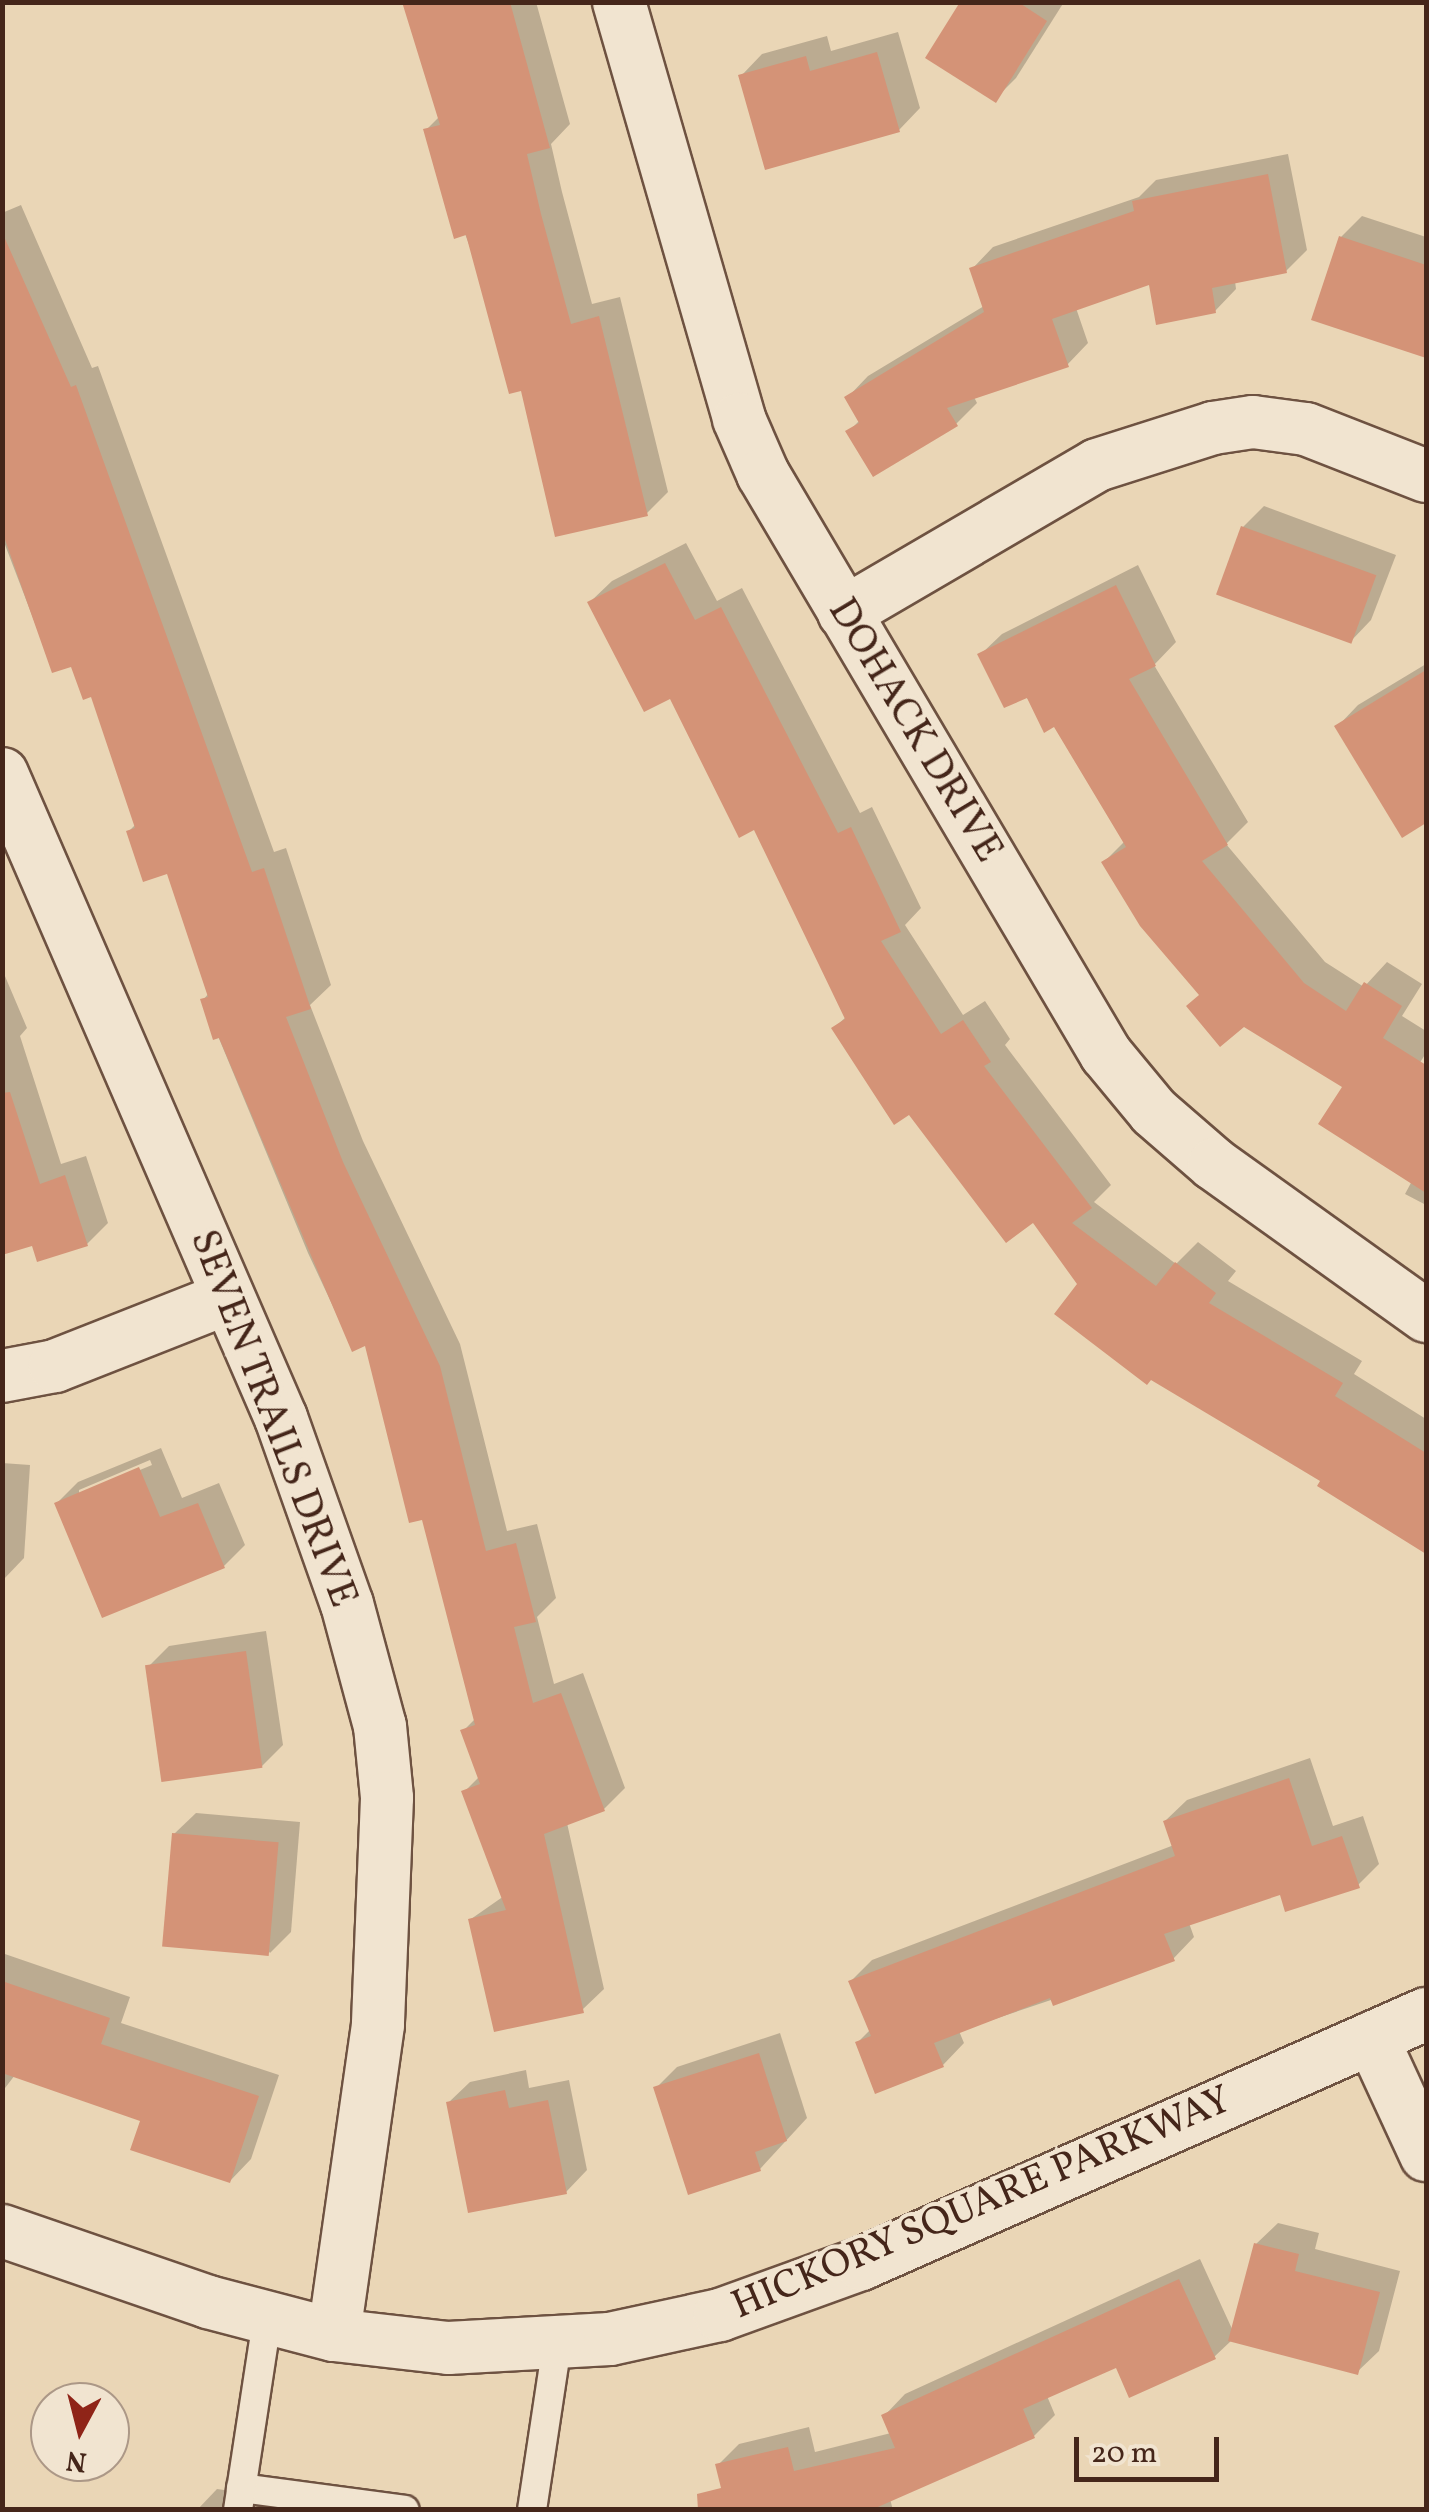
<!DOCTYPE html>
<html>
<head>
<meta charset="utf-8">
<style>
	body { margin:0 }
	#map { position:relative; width:1429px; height:2512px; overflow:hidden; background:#ead6b6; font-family:Vollkorn,serif }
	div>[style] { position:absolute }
	.shadow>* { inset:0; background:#0003 }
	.building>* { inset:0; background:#d49377; transform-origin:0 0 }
	.roads { filter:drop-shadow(2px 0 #6e5241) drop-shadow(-2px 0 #6e5241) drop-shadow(0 2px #6e5241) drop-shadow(0 -2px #6e5241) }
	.service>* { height:28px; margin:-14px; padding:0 14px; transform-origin:14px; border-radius:14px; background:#f1e4d0 }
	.minor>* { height:52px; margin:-26px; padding:0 26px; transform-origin:26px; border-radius:26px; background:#f1e4d0 }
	span { translate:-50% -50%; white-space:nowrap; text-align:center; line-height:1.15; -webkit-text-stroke:8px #f1e4d0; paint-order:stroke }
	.street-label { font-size:40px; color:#45261a }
	.frame { position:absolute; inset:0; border:5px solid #45261a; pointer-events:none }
	.north { position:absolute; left:30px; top:2382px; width:100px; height:100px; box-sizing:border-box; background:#f1e4d0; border:2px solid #ac9887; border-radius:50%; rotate:187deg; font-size:28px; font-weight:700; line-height:40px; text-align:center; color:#45261a }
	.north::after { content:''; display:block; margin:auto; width:35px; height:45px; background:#8f2418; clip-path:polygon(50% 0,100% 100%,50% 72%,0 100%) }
	.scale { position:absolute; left:1074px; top:2437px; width:145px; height:45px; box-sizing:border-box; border:5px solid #45261a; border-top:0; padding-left:12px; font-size:30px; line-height:35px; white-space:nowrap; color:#45261a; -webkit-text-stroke:8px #f1e4d0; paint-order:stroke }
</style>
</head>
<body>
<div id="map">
	<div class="shadow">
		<i style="clip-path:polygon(404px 2px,536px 2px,570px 124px,551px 144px,562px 192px,592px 304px,620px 297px,668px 492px,647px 513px,523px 388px,426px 130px,440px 116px)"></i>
		<i style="clip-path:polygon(963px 2px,1064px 2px,1016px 78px,995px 99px)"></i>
		<i style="clip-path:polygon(898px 32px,920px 108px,899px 130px,741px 76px,762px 54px,827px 36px,831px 51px)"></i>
		<i style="clip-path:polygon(1288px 154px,1307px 250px,1286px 271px,1235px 281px,1236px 289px,1215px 311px,1150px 282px,1076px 308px,1088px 343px,1067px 365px,974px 397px,977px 403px,956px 424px,848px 432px,860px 420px,847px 398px,868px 376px,984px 306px,972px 269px,993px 247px,1139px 197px,1156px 180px)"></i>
		<i style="clip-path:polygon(21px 205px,92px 368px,98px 366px,274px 852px,286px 848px,331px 985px,310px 1005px,363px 1141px,460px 1344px,507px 1531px,537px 1524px,556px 1598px,537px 1617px,554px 1684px,583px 1673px,625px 1788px,604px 1809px,567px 1823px,604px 1989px,582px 2010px,471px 1919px,504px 1896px,464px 1792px,480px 1776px,463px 1731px,476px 1718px,424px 1517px,367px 1342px,353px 1349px,308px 1253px,203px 1000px,209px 993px,169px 871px,129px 831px,136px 824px,93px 693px,73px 663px,53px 670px,2px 537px,2px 213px)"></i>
		<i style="clip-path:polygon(1362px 216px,1426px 237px,1426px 355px,1314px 318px,1341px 237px)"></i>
		<i style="clip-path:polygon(1264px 506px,1396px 555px,1371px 620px,1350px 642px,1243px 527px)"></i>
		<i style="clip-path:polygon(686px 543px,717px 601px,742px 588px,860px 813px,872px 807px,921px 908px,905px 925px,963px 1015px,985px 1001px,1010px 1039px,1005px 1045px,1111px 1185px,1094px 1202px,1176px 1264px,1198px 1242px,1236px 1271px,1228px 1281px,1362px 1361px,1354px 1374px,1426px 1419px,1426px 1551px,1320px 1485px,1323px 1480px,1080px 1284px,1034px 1220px,834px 1028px,847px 1016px,755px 827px,671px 695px,590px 602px,612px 581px)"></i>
		<i style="clip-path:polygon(1138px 565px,1176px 642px,1154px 665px,1248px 822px,1226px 844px,1325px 962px,1364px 987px,1387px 962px,1422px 984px,1402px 1016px,1426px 1031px,1426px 1053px,1416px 1069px,1426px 1074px,1426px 1205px,1405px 1194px,1412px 1181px,1345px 1087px,1202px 994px,1104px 862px,1125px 841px,1055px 724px,980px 655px,1002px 634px)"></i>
		<i style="clip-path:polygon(1426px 664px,1426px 820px,1403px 835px,1337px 727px,1358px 705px)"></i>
		<i style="clip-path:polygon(2px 969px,27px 1028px,20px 1036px,61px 1164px,86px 1156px,108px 1223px,87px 1244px,33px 1243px,2px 1252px)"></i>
		<i style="clip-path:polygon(evenodd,161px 1448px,182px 1498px,219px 1483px,245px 1545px,224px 1566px,57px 1503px,78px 1482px,161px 1448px,150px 1460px,152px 1465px,79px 1495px,79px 1490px,150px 1460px)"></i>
		<i style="clip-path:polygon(2px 1463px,30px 1465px,24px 1558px,3px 1580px)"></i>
		<i style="clip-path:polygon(266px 1631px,283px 1745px,262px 1766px,148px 1667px,169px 1646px)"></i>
		<i style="clip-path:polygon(1310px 1758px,1333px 1826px,1363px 1816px,1379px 1864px,1358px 1885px,1281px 1892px,1189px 1923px,1194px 1937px,1173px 1959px,959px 2031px,964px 2043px,943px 2065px,857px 2043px,871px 2029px,851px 1981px,872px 1960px,1174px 1845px,1165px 1821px,1187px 1800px)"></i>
		<i style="clip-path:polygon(196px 1813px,300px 1822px,291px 1932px,270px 1953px,174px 1834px)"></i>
		<i style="clip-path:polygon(2px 1953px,130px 1997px,121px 2023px,279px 2075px,251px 2159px,230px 2181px,143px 2120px,15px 2075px,2px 2092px)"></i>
		<i style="clip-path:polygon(780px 2033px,807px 2118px,760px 2169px,656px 2088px,677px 2067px)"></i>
		<i style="clip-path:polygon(526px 2070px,529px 2088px,569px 2080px,587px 2170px,566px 2192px,448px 2103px,470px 2082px)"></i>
		<i style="clip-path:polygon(1278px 2223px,1319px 2233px,1315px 2249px,1400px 2271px,1379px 2351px,1357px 2372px,1232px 2340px,1214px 2357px,1117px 2365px,1047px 2396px,1055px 2415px,1034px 2436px,890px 2499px,893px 2510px,748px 2510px,718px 2465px,739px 2444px,809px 2427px,815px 2452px,891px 2433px,884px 2416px,905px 2394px,1200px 2259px,1233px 2331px,1256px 2244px)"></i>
		<i style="clip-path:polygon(217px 2489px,231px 2491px,313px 2510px,197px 2510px)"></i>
	</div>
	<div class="building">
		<i style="clip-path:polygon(402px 2px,510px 2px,550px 148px,527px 154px,541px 214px,571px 324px,599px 316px,648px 516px,555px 537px,521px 391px,509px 394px,466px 235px,454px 239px,423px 129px,440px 125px)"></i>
		<i style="clip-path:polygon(960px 2px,1018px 2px,1047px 21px,996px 103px,925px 58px)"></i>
		<i style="clip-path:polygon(877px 52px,900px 132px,765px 170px,738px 75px,806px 56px,810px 71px)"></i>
		<i style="clip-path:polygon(1268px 174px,1287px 273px,1212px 288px,1216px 313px,1156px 325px,1149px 285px,1052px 319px,1069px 367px,947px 408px,958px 426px,873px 477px,845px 431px,859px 423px,844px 397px,984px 312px,969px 268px,1134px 211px,1132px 201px)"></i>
		<i style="clip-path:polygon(2px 232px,71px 387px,76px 385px,252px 872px,264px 868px,311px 1009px,286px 1017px,343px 1162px,440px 1366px,486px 1551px,516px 1543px,536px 1622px,514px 1627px,533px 1703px,561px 1693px,605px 1811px,544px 1834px,584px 2013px,494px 2032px,468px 1919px,506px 1910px,461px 1791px,480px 1784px,460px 1730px,475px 1725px,422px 1520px,409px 1523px,365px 1346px,352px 1352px,219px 1038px,213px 1040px,200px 999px,208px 997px,167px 874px,143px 882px,126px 831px,135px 828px,91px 697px,83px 700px,71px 667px,52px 673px,2px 531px)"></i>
		<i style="clip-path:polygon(1339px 236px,1426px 265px,1426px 358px,1311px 320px)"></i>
		<i style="left:1241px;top:526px;width:144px;height:73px;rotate:20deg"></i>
		<i style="clip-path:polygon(665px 563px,695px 620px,721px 607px,838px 833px,851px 827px,901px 932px,881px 941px,941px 1034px,963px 1020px,991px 1062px,984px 1066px,1092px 1208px,1072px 1223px,1156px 1286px,1175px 1262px,1216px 1293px,1209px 1303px,1343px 1383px,1335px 1396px,1426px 1453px,1426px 1554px,1317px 1486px,1320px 1481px,1151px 1380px,1147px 1385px,1054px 1314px,1077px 1284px,1033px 1223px,1006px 1243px,909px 1115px,894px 1125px,831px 1028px,845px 1019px,754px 830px,739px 838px,670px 699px,644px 712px,587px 602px)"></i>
		<i style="clip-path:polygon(1116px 585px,1156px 666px,1129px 679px,1228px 845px,1202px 861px,1304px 983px,1346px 1011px,1364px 982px,1402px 1006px,1383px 1038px,1426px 1065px,1426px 1193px,1318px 1124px,1342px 1087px,1244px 1027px,1220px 1047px,1186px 1006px,1199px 995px,1140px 926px,1101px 862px,1126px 847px,1054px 727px,1044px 733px,1027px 698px,1004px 708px,977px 654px)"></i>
		<i style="clip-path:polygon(1426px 670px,1426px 823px,1402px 838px,1334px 726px)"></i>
		<i style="clip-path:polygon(10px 1092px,40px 1184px,65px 1175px,88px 1246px,37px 1262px,32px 1246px,2px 1255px,2px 1093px)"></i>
		<i style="clip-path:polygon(139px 1467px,160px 1517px,198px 1503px,225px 1568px,102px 1618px,54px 1503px)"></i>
		<i style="left:246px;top:1651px;width:118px;height:102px;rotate:82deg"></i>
		<i style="clip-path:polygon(1289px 1778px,1312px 1846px,1342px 1836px,1360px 1888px,1285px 1912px,1280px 1895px,1164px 1934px,1175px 1961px,1053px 2006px,1050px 1998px,934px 2043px,944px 2067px,875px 2094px,855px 2042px,871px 2036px,848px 1981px,1175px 1856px,1163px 1821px)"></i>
		<i style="left:172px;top:1833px;width:107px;height:114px;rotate:5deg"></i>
		<i style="clip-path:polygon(2px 1981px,110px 2018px,101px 2044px,259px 2096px,230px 2183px,130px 2150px,140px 2121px,2px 2073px)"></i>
		<i style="clip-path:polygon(759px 2053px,787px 2141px,755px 2152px,761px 2171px,688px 2195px,653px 2087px)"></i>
		<i style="clip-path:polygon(505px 2090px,509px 2108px,548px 2100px,567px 2194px,468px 2213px,446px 2102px)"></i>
		<i style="clip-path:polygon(1254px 2243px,1299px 2254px,1295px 2271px,1380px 2292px,1358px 2375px,1228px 2341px)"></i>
		<i style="clip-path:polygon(1179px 2279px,1216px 2359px,1129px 2398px,1116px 2368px,1023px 2409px,1035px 2438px,871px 2510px,698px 2510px,697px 2494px,721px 2488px,715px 2464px,788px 2447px,794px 2471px,895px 2448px,881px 2415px)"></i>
	</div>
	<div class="roads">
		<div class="service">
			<i style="left:241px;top:2488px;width:165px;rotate:7.6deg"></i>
			<i style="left:238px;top:2510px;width:192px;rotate:-81.3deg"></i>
			<i style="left:532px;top:2510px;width:167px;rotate:-81.4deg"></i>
		</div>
		<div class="minor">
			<i style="left:619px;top:2px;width:434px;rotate:73.9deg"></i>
			<i style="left:739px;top:419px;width:60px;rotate:66.4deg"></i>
			<i style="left:763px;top:474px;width:674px;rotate:59.4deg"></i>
			<i style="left:1106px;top:1054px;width:75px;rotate:50.4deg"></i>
			<i style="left:1154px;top:1112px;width:79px;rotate:40.9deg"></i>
			<i style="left:1214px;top:1164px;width:261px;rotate:35.6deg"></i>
			<i style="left:844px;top:613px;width:293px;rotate:-30.3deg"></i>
			<i style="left:1097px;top:465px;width:122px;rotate:-17.7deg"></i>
			<i style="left:1213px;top:428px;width:40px;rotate:-8.5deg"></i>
			<i style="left:1253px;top:422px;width:53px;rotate:7.5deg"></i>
			<i style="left:1306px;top:429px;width:129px;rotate:21.4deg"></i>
			<i style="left:2px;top:774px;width:702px;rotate:66.58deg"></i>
			<i style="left:281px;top:1418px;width:197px;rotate:70.5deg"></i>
			<i style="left:347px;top:1604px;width:126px;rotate:74.9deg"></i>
			<i style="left:380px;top:1726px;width:72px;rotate:84.4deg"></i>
			<i style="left:387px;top:1798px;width:227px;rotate:92.3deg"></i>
			<i style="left:378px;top:2025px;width:313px;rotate:98.1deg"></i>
			<i style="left:2px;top:1376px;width:54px;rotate:-10.7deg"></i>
			<i style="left:55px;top:1366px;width:186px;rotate:-21.5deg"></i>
			<i style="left:1372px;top:2038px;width:129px;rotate:65.2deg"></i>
			<i style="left:2px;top:2231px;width:218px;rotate:19deg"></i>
			<i style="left:208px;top:2302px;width:130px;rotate:14.7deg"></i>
			<i style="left:334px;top:2335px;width:115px;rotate:6.5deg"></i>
			<i style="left:448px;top:2348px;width:162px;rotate:-3.2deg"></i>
			<i style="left:610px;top:2339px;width:113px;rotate:-12.3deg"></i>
			<i style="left:720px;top:2315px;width:150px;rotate:-19.9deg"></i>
			<i style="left:861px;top:2264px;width:618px;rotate:-23.87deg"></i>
		</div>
	</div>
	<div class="street-label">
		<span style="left:914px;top:731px;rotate:59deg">DOHACK DRIVE</span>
		<span style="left:272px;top:1419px;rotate:69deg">SEVEN TRAILS DRIVE</span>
		<span style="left:982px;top:2204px;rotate:-23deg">HICKORY SQUARE PARKWAY</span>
	</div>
	<div class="frame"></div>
	<div class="north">N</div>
	<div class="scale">20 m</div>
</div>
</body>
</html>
